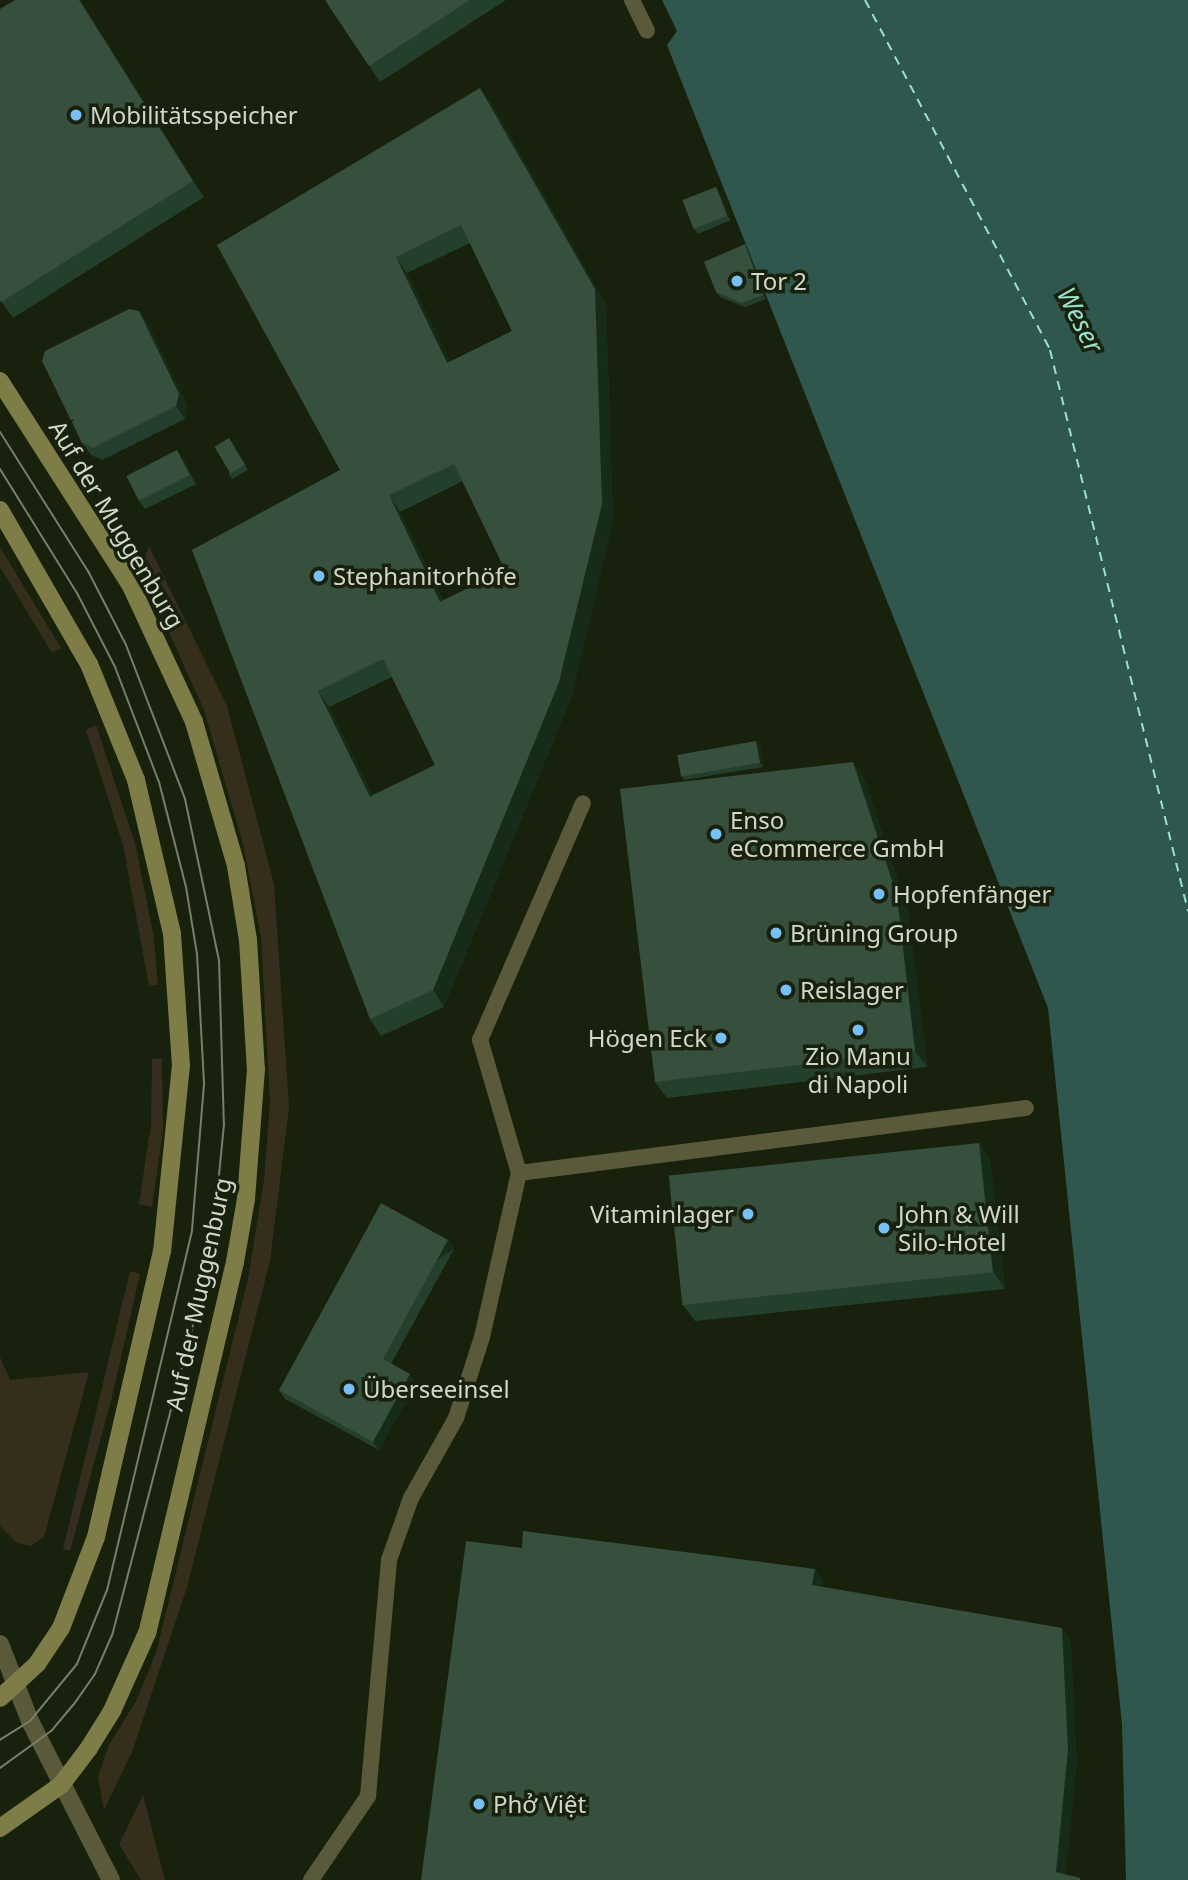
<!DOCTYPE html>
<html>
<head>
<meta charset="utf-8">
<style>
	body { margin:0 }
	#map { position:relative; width:1188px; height:1880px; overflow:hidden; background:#17210c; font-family:"Noto Sans",sans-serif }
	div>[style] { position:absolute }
	.green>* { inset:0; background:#362e1d }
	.water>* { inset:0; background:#2f574d }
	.ferry>* { height:2px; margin-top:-1px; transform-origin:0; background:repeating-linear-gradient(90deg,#98e1cd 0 9px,transparent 0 16px) }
	.lane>* { height:16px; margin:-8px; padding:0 8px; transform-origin:8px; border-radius:8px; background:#5a5a3a }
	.street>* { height:18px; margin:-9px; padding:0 9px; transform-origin:9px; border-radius:9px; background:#5a5a3a }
	.secondary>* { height:18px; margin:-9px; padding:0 9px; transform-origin:9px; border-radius:9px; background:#7e7d48 }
	.tram>* { height:2px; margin:-1px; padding:0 1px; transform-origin:1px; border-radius:1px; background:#767e6d }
	.wall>* { inset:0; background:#243f2c }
	.shaded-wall>* { inset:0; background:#172c18; transform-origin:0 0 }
	.building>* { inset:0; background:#374f3d; transform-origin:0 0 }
	.dots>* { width:19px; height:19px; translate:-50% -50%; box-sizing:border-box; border:4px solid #17210c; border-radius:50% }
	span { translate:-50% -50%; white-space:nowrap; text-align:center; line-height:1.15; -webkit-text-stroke:7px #17210c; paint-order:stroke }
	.poi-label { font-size:24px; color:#d1d8cb }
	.left { translate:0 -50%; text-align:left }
	.right { translate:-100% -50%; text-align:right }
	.street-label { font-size:24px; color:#d1d8cb }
	.water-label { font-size:26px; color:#98e1cd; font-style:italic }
</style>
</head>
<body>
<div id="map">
	<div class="green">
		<i style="clip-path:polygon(149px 546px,227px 706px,274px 884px,289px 1107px,270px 1261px,187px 1587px,132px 1752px,104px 1810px,98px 1776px,109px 1745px,136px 1701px,156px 1653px,248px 1279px,264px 1180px,270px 1102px,261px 937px,243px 844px,204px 710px,141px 570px)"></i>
		<i style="clip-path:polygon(0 547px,61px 648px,52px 653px,0 567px)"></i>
		<i style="clip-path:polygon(96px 725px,135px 843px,154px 938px,158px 985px,149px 986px,123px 845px,86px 730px)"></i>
		<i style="clip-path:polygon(162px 1058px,163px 1130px,152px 1207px,139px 1204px,151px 1124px,152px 1059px)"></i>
		<i style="clip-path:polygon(130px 1271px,140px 1274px,112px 1397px,70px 1551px,63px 1549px)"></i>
		<i style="clip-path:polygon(0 1357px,10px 1380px,89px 1372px,44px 1537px,31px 1546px,17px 1543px,0 1526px)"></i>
		<i style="clip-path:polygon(143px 1795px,165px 1880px,141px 1880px,119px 1844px)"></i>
	</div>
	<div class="water">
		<i style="clip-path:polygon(662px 0,1188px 0,1188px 1880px,1126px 1880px,1122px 1724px,1048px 1008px,667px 45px,677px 31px)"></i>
	</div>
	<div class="ferry">
		<i style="left:865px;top:0;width:396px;rotate:62.1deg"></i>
		<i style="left:1050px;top:350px;width:578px;rotate:76.18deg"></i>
	</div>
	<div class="lane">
		<i style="left:632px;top:0;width:34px;rotate:64deg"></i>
		<i style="left:519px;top:1173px;width:511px;rotate:-7.31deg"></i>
		<i style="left:311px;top:1880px;width:102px;rotate:-55.8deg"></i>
		<i style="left:368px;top:1796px;width:237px;rotate:-84.9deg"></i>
		<i style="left:389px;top:1560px;width:66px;rotate:-70.5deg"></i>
		<i style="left:411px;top:1498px;width:92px;rotate:-60.6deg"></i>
		<i style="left:456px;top:1418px;width:85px;rotate:-72.2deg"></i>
		<i style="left:482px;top:1337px;width:168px;rotate:-77.3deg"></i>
		<i style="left:519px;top:1173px;width:139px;rotate:-106.3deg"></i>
		<i style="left:480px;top:1040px;width:258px;rotate:-66.5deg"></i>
	</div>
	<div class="street">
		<i style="left:0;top:1644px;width:83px;rotate:68.7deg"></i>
		<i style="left:30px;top:1721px;width:178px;rotate:63deg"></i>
	</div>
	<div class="secondary">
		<i style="left:0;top:381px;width:243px;rotate:57.4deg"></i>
		<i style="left:131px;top:586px;width:150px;rotate:65.1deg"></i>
		<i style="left:194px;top:722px;width:150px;rotate:73.7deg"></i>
		<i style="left:236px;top:866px;width:75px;rotate:80.8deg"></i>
		<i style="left:248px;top:940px;width:129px;rotate:86.5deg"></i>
		<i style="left:256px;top:1069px;width:130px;rotate:94.4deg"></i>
		<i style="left:246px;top:1199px;width:64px;rotate:99.9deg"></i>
		<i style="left:235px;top:1262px;width:381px;rotate:103.3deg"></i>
		<i style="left:147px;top:1633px;width:85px;rotate:114.2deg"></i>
		<i style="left:112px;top:1711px;width:44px;rotate:121.9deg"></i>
		<i style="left:89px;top:1748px;width:46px;rotate:127.1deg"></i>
		<i style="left:61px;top:1785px;width:75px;rotate:144.8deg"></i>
		<i style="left:0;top:510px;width:178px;rotate:60deg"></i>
		<i style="left:89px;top:664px;width:125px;rotate:67.9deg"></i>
		<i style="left:136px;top:780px;width:158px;rotate:76.8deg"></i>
		<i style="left:172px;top:934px;width:131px;rotate:86.1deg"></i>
		<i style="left:181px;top:1065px;width:187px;rotate:95.8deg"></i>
		<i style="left:162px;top:1251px;width:294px;rotate:103deg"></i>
		<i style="left:96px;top:1537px;width:97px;rotate:111deg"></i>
		<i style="left:61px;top:1628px;width:43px;rotate:123.7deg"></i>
		<i style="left:37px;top:1664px;width:50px;rotate:137.4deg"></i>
	</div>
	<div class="tram">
		<i style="left:0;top:432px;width:165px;rotate:57.7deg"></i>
		<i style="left:88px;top:571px;width:83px;rotate:62.8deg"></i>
		<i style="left:126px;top:645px;width:165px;rotate:69deg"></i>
		<i style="left:185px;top:799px;width:165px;rotate:78.1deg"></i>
		<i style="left:219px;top:960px;width:164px;rotate:88.3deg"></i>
		<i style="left:224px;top:1124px;width:82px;rotate:95.6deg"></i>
		<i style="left:216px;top:1206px;width:117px;rotate:100.8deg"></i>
		<i style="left:194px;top:1321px;width:325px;rotate:104.6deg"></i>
		<i style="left:112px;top:1635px;width:43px;rotate:113.6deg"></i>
		<i style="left:95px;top:1674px;width:38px;rotate:125deg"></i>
		<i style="left:73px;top:1705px;width:34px;rotate:130deg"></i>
		<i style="left:51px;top:1731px;width:63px;rotate:144deg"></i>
		<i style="left:0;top:469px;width:146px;rotate:58.2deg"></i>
		<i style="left:77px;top:593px;width:83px;rotate:62.8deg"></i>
		<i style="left:115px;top:667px;width:123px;rotate:69.1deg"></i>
		<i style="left:159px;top:782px;width:108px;rotate:75.6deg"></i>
		<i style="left:186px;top:887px;width:68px;rotate:80.7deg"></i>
		<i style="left:197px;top:954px;width:130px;rotate:86.9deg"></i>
		<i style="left:204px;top:1084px;width:147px;rotate:94.7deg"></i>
		<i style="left:192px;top:1231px;width:369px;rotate:103.3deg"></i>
		<i style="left:107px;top:1590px;width:80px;rotate:112.1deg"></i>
		<i style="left:77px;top:1664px;width:74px;rotate:129.5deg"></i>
		<i style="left:30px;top:1721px;width:36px;rotate:148deg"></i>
	</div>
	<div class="wall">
		<i style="clip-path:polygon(15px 0,80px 0,204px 197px,13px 318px,0 300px)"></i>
		<i style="clip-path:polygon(325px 0,506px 0,380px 82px)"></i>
		<i style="clip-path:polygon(evenodd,492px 104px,606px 305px,613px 520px,571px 698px,444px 1007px,381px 1036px,370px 1019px,192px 550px,340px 470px,217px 245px,492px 104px,470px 243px,512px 331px,450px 362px,407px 273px,470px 243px,492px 104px,463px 481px,505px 570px,443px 600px,400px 512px,463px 481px,492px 104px,392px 677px,435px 765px,372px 795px,329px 707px,392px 677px)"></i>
		<i style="clip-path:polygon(716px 187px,719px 192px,731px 220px,698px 234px,694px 229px)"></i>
		<i style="clip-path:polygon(745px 244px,748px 249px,766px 299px,745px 307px,720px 297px,716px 292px)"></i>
		<i style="clip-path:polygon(139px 311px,148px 324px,188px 407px,185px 419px,102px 460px,91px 455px,82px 443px)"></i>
		<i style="clip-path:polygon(229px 438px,248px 470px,232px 479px,229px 474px)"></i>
		<i style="clip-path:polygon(183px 458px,196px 484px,145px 509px,139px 501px)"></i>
		<i style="clip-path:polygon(756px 741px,760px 746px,763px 767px,684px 780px,681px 775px)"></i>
		<i style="clip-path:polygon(864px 778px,908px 912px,927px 1067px,667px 1098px,655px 1082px)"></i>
		<i style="clip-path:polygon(979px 1143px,990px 1159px,1005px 1289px,695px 1321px,683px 1305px)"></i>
		<i style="clip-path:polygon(448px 1240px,454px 1249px,391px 1364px,410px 1374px,416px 1383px,379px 1450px,285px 1399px,279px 1390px)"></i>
	</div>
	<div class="shaded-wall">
		<i style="clip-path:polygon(79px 0,80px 0,204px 197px,193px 181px)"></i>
		<i style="clip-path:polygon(480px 88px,492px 104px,606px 305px,613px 520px,571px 698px,444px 1007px,433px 990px,559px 682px)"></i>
		<i style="clip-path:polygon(716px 187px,719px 192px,731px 220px,727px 216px)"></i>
		<i style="clip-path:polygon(745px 244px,748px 249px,766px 299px,763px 295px)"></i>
		<i style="clip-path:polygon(396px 257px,407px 273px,459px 379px,447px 363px)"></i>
		<i style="clip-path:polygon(139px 311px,148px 324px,188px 407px,185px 419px,176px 406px)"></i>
		<i style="clip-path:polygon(177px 450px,183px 458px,196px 484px,190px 475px)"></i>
		<i style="clip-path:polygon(389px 495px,400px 512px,452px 618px,440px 602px)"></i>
		<i style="clip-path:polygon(318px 691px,329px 707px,381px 813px,370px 797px)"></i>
		<i style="clip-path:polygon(756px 741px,760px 746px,763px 767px,760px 763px)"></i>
		<i style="clip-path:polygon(853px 762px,864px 778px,908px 912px,927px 1067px,915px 1051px)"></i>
		<i style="clip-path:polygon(979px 1143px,990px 1159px,1005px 1289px,993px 1272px)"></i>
		<i style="left:448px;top:1240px;width:11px;height:136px;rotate:56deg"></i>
		<i style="clip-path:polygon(410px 1374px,416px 1383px,379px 1450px,373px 1442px)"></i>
		<i style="clip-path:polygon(815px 1569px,823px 1581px,821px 1597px,812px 1585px)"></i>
		<i style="clip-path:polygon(1062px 1628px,1071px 1640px,1077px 1763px,1065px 1880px,1056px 1872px)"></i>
	</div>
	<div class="building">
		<i style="clip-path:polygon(15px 0,79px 0,193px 181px,1px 302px,0 300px,0 9px)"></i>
		<i style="clip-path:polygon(325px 0,470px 0,369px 66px)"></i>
		<i style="clip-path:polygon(evenodd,480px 88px,595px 289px,602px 504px,559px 682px,433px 990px,370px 1019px,192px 550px,340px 470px,217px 245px,480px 88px,461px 225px,512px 331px,447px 363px,396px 257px,461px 225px,480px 88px,454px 464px,505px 570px,440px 602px,389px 495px,454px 464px,480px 88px,383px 659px,435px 765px,370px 797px,318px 691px,383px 659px)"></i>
		<i style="left:716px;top:187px;width:31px;height:36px;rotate:69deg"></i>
		<i style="clip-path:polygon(745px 244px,763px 295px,742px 303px,716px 292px,704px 262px)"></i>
		<i style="clip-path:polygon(129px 309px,139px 311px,179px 394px,176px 406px,93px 448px,82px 443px,42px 361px,45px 351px)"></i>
		<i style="left:229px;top:438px;width:31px;height:17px;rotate:59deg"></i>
		<i style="left:177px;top:450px;width:28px;height:57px;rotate:63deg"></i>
		<i style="left:756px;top:741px;width:22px;height:80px;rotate:80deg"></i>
		<i style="clip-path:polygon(853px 762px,897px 896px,915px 1051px,655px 1082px,620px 789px)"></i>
		<i style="left:979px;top:1143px;width:130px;height:312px;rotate:84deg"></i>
		<i style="clip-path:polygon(381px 1203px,448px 1240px,383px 1359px,410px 1374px,373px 1442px,279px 1390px)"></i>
		<i style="clip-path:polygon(523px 1531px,815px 1569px,812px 1585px,1062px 1628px,1068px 1750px,1056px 1872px,1080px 1878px,1080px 1880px,421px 1880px,466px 1541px,522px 1548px)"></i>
	</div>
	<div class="dots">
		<i style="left:76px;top:115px;background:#76c0f7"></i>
		<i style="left:737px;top:281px;background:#76c0f7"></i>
		<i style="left:319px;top:576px;background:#76c0f7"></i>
		<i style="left:716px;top:834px;background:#76c0f7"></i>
		<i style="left:879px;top:894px;background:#76c0f7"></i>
		<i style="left:776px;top:933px;background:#76c0f7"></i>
		<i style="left:786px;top:990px;background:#76c0f7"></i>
		<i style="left:858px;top:1030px;background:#76c0f7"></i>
		<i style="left:721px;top:1038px;background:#76c0f7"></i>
		<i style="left:748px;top:1214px;background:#76c0f7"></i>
		<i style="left:884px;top:1228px;background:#76c0f7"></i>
		<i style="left:349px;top:1389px;background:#76c0f7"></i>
		<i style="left:479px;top:1804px;background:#76c0f7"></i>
	</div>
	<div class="poi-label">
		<span class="left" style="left:90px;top:115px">Mobilitätsspeicher</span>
		<span class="left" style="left:751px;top:281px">Tor 2</span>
		<span class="left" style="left:333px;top:576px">Stephanitorhöfe</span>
		<span class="left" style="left:730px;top:834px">Enso<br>eCommerce GmbH</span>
		<span class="left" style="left:893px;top:894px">Hopfenfänger</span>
		<span class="left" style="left:790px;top:933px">Brüning Group</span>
		<span class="left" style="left:800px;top:990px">Reislager</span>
		<span class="right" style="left:707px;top:1038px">Högen Eck</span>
		<span style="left:858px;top:1070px">Zio Manu<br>di Napoli</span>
		<span class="right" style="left:734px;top:1214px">Vitaminlager</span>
		<span class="left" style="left:898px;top:1228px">John &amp; Will<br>Silo-Hotel</span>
		<span class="left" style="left:363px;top:1389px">Überseeinsel</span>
		<span class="left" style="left:493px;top:1804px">Phở Việt</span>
	</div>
	<div class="street-label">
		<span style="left:117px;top:524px;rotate:59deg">Auf der Muggenburg</span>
		<span style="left:198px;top:1294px;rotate:-78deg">Auf der Muggenburg</span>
	</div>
	<div class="water-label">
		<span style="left:1080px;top:320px;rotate:63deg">Weser</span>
	</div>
</div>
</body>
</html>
